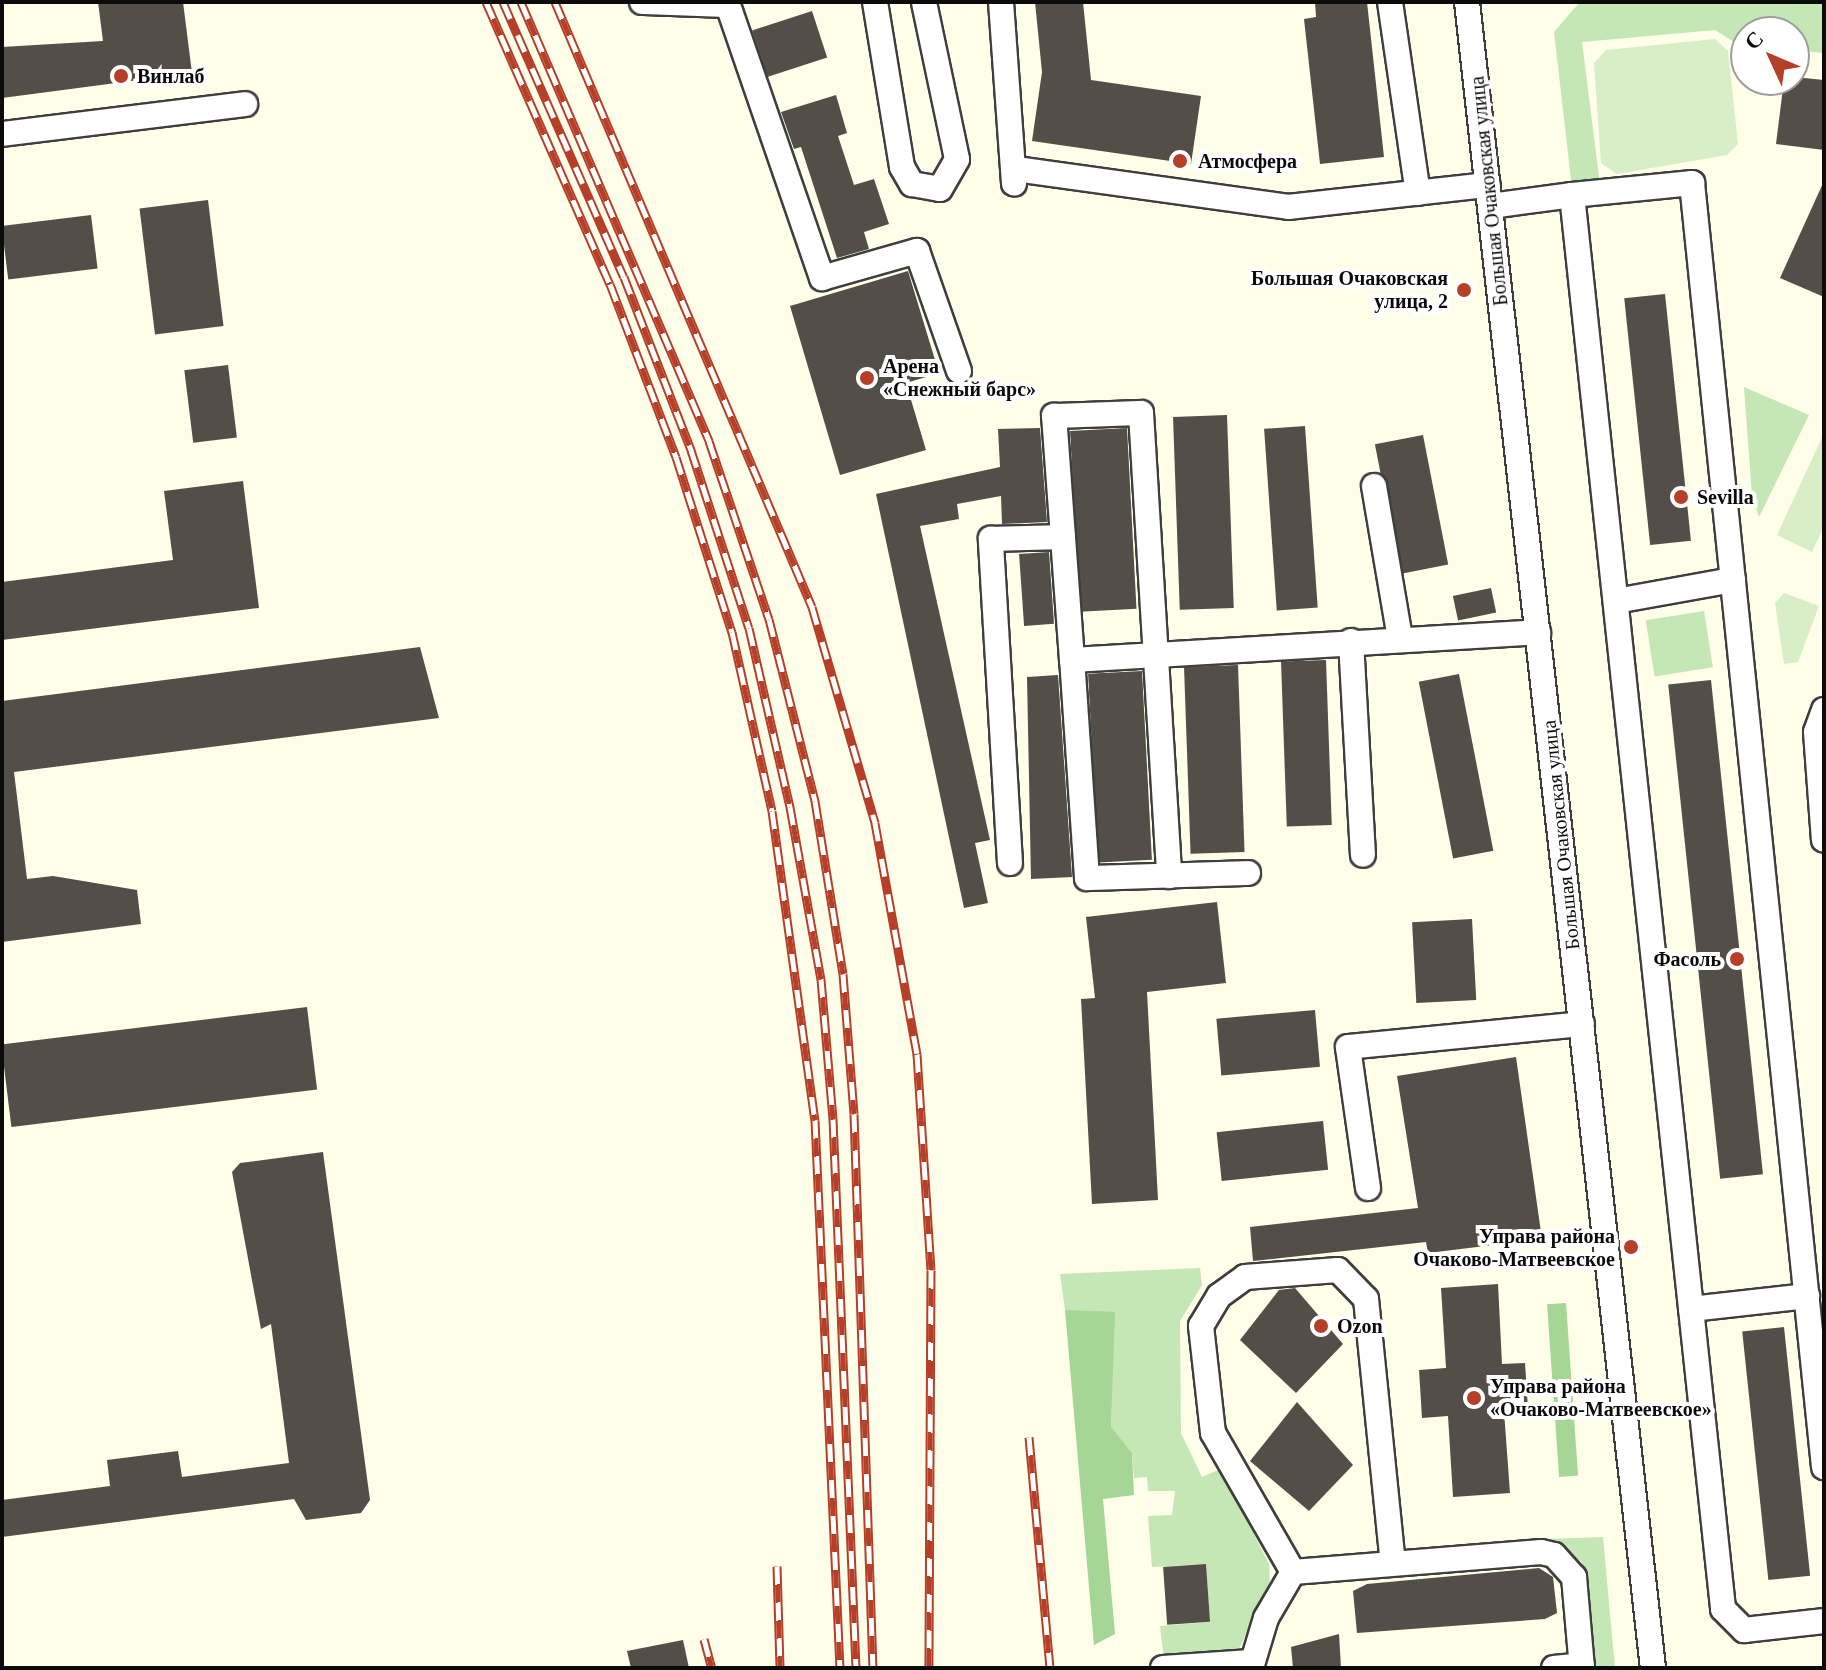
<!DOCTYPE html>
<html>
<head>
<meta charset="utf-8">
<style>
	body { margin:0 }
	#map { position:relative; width:1826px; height:1670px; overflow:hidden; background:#fefee9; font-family:"Times New Roman",serif }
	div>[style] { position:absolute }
	.green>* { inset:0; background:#c5e6b5; transform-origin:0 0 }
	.forest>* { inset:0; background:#a5d695; transform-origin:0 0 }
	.pitch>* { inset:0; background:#d8eec7 }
	.building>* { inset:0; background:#534e48; transform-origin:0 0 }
	.roads { filter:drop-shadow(2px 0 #3e3e3e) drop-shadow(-2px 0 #3e3e3e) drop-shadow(0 2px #3e3e3e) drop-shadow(0 -2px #3e3e3e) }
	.minor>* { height:24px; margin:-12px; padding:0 12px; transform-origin:12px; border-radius:12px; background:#fff }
	.rail>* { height:9px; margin-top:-4.5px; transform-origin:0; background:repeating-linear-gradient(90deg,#fff 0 18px,#b53f29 0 36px); box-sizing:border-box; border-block:2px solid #b53f29 }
	.dots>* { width:22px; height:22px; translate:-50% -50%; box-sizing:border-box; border:4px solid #fff; border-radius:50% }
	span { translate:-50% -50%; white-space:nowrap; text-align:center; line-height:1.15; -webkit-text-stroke:8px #fff; paint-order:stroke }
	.poi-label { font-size:20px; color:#0b0b0b; font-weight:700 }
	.left { translate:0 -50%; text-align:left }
	.right { translate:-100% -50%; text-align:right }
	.street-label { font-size:20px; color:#0b0b0b }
	.frame { position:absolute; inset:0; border:4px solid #0b0b0b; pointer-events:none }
	.north { position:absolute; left:1730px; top:16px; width:80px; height:80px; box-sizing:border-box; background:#fff; border:2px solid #9d9d9d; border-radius:50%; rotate:314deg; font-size:22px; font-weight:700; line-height:32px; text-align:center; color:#0b0b0b }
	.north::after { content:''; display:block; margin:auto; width:28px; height:36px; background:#b53f29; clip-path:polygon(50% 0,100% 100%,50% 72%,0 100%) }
</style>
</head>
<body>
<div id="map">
	<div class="green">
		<i style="clip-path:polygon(1580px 2px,1824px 2px,1824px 53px,1794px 50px,1794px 32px,1746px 32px,1746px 71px,1739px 45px,1715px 30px,1582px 42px,1600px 185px,1572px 188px,1554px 32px)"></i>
		<i style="clip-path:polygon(1744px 387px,1809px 415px,1759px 517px,1752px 496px)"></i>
		<i style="left:1704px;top:611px;width:57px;height:59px;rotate:81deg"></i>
		<i style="clip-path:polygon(1200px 1268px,1202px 1285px,1180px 1321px,1181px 1433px,1202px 1477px,1218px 1470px,1230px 1487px,1269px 1564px,1270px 1583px,1240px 1647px,1222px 1660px,1165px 1668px,1160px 1626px,1210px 1622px,1206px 1564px,1152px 1567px,1148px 1516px,1172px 1515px,1175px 1491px,1148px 1491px,1147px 1477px,1134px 1478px,1132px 1453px,1111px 1428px,1114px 1313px,1065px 1310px,1060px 1274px)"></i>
		<i style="clip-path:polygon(1603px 1537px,1615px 1668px,1593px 1668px,1582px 1562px,1546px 1539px)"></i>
	</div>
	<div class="forest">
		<i style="left:1566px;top:1303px;width:173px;height:19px;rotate:86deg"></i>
		<i style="clip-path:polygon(1065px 1310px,1115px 1312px,1111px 1427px,1132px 1453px,1134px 1495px,1103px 1499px,1115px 1634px,1094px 1645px)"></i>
	</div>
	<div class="pitch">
		<i style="clip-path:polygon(1715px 39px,1728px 51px,1738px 144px,1727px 155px,1617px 174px,1601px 163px,1594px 63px,1606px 50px)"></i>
		<i style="clip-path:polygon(1824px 433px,1824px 526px,1812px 552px,1777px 535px)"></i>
		<i style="clip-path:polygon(1784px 593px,1819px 606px,1798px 662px,1784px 664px,1775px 603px)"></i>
	</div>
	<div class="building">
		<i style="clip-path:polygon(98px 2px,183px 2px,192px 73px,2px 98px,2px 47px,103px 41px)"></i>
		<i style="clip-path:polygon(1035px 2px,1083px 2px,1091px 80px,1201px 96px,1191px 164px,1032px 141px,1042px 72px)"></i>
		<i style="clip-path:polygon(1315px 2px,1367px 2px,1384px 157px,1320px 164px,1304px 19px,1316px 17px)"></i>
		<i style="left:812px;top:11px;width:49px;height:63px;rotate:72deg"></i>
		<i style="clip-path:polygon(1794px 77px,1824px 80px,1824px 150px,1776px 144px,1784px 80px)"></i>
		<i style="clip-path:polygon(836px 95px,847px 133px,838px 136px,854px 185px,874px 179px,889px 224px,864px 232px,869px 249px,837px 258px,801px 147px,794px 149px,781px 112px)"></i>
		<i style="clip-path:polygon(1824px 181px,1824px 297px,1780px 278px)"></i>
		<i style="left:208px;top:200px;width:127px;height:69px;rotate:83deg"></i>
		<i style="left:91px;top:215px;width:54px;height:90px;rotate:83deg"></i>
		<i style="clip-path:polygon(908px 271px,939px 373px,906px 383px,926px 450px,840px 475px,790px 306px)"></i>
		<i style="left:1665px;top:294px;width:248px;height:41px;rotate:84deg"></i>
		<i style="left:228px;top:365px;width:73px;height:44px;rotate:83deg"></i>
		<i style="left:1227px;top:415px;width:193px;height:54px;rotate:88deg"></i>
		<i style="left:1305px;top:426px;width:182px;height:41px;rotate:86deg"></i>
		<i style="clip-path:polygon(1040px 428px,1047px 522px,1002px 524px,1001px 496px,957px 504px,959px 519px,920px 526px,990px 840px,975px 843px,988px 903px,964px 908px,876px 494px,1000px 467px,998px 429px)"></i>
		<i style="left:1127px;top:428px;width:181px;height:57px;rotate:87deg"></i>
		<i style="left:1423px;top:435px;width:132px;height:49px;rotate:79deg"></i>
		<i style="clip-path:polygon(243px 481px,259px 608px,2px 640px,2px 582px,173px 560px,164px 491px)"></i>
		<i style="left:1049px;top:552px;width:72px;height:30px;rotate:86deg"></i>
		<i style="left:1491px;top:588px;width:25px;height:39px;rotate:78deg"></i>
		<i style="clip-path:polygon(420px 647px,439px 718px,14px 772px,27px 879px,53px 876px,137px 890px,141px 924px,2px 942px,2px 701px)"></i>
		<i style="left:1326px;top:660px;width:165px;height:45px;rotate:88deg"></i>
		<i style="left:1238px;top:665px;width:187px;height:54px;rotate:88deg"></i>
		<i style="left:1142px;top:671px;width:189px;height:54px;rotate:87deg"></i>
		<i style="left:1459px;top:674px;width:180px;height:41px;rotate:79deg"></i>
		<i style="clip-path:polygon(1058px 675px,1072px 877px,1031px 879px,1027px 677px)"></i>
		<i style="left:1711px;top:680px;width:497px;height:43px;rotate:84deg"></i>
		<i style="clip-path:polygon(1217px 902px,1226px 983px,1147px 992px,1158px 1200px,1092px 1204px,1081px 999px,1095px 998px,1086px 917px)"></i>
		<i style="left:1472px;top:919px;width:81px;height:60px;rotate:87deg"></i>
		<i style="left:307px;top:1007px;width:83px;height:308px;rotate:83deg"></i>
		<i style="left:1315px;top:1010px;width:57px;height:99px;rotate:85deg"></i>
		<i style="clip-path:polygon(1516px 1057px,1542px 1239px,1428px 1253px,1426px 1242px,1253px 1261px,1250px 1227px,1418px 1208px,1397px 1076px)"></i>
		<i style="left:1323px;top:1121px;width:49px;height:107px;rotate:84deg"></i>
		<i style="clip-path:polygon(323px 1152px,370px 1500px,361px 1513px,306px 1520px,294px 1499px,2px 1537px,2px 1500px,110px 1486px,107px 1460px,178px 1451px,182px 1477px,289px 1463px,271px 1324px,261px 1329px,232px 1172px,240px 1163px)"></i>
		<i style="clip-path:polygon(1498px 1284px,1502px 1364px,1525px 1363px,1528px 1409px,1504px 1411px,1510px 1493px,1453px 1497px,1448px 1416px,1422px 1418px,1419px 1370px,1446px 1368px,1441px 1288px)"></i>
		<i style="clip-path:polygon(1295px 1288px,1343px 1344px,1296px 1393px,1240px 1340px,1279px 1290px)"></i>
		<i style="left:1784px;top:1327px;width:250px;height:42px;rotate:84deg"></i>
		<i style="clip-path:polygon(1297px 1402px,1353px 1465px,1309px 1511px,1250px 1461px)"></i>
		<i style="left:1206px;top:1564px;width:58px;height:43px;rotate:86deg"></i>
		<i style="clip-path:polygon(1539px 1568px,1553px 1577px,1557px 1613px,1545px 1619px,1357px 1633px,1353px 1591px,1367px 1584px)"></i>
		<i style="clip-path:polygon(1339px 1634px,1341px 1668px,1293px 1668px,1291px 1647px)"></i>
		<i style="clip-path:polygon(683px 1640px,689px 1668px,631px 1668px,627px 1651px)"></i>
	</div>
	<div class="roads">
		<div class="minor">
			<i style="left:642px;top:2px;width:86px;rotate:2deg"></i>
			<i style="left:728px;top:5px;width:289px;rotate:71deg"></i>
			<i style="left:822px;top:278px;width:99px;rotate:-15.9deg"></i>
			<i style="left:917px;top:251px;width:127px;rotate:70.7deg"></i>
			<i style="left:875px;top:2px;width:167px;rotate:80.7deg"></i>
			<i style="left:902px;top:167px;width:20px;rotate:60deg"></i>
			<i style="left:912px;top:184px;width:28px;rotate:10deg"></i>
			<i style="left:940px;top:189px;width:34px;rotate:-60deg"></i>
			<i style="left:957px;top:159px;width:160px;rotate:-101.9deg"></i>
			<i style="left:1001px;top:2px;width:182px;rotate:85.9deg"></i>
			<i style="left:1390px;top:2px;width:193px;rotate:81.7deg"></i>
			<i style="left:1467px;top:2px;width:1676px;rotate:83.63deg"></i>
			<i style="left:2px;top:134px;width:245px;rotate:-7deg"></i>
			<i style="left:1023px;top:170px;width:268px;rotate:7.9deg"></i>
			<i style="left:1288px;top:207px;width:201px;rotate:-6.3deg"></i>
			<i style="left:1572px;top:195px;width:121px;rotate:-5.7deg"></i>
			<i style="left:1692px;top:183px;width:1291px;rotate:84.13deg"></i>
			<i style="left:1491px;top:206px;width:82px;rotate:-7.7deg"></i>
			<i style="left:1572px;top:195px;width:1422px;rotate:83.9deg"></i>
			<i style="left:1723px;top:1609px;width:30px;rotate:45deg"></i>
			<i style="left:1744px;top:1630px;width:81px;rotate:-6.4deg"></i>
			<i style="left:1374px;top:486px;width:154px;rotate:80.3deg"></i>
			<i style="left:1616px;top:601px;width:119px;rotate:-10.2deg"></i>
			<i style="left:1351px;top:641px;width:214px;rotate:86.8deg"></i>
			<i style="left:1072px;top:660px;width:245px;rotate:-94.2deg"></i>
			<i style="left:1054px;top:416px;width:87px;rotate:-2deg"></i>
			<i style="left:1141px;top:413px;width:464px;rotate:86.5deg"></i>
			<i style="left:1824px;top:710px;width:23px;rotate:110deg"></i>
			<i style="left:1816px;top:732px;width:108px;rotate:85.8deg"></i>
			<i style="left:1010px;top:863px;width:325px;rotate:-93.4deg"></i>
			<i style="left:991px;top:539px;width:72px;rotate:-1.6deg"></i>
			<i style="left:1248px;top:873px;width:161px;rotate:178.2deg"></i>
			<i style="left:1087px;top:878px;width:219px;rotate:-93.9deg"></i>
			<i style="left:1072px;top:660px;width:467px;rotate:-3.4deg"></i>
			<i style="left:1368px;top:1188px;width:142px;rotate:-98.1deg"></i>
			<i style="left:1348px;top:1047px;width:235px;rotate:-5.6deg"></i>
			<i style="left:1691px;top:1309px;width:117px;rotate:-6.4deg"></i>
			<i style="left:1293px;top:1572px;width:160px;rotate:-119.9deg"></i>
			<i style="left:1213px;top:1433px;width:108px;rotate:-96.4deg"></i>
			<i style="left:1201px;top:1326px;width:35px;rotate:-59deg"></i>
			<i style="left:1219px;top:1296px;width:32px;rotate:-36deg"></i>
			<i style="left:1245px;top:1277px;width:93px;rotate:-4.3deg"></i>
			<i style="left:1338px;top:1270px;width:40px;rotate:46deg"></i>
			<i style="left:1366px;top:1299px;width:265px;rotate:84.2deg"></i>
			<i style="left:1163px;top:1668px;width:88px;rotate:-3.9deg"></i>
			<i style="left:1251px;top:1668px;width:52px;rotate:-73.3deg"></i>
			<i style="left:1266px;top:1618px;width:53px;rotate:-59.6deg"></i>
			<i style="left:1293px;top:1572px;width:249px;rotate:-4.6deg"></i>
			<i style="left:1541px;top:1552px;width:13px;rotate:13deg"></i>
			<i style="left:1554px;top:1555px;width:30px;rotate:48deg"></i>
			<i style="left:1574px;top:1577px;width:91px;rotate:85deg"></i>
			<i style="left:1554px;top:1668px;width:28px;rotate:-6deg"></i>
		</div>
	</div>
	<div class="rail">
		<i style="left:486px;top:2px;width:308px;rotate:66.3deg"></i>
		<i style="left:610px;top:284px;width:185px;rotate:69.1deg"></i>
		<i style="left:676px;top:457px;width:184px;rotate:72.3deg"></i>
		<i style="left:732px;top:632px;width:183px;rotate:77.4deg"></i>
		<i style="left:772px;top:811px;width:312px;rotate:82.1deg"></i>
		<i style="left:815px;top:1120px;width:549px;rotate:87.39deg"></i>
		<i style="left:503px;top:2px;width:300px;rotate:66.3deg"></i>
		<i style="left:624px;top:277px;width:186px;rotate:68.8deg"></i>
		<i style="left:691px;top:450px;width:187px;rotate:72deg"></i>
		<i style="left:749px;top:628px;width:184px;rotate:77.1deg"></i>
		<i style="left:790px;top:807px;width:175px;rotate:79.8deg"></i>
		<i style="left:821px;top:979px;width:141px;rotate:85.1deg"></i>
		<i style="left:833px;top:1119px;width:549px;rotate:87.6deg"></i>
		<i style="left:521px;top:2px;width:478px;rotate:66.8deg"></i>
		<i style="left:709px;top:441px;width:188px;rotate:71.4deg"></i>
		<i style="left:769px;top:619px;width:188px;rotate:75.8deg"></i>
		<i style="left:815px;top:801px;width:175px;rotate:80.8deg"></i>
		<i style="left:843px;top:974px;width:140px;rotate:85.5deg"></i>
		<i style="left:854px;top:1114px;width:554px;rotate:88.04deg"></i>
		<i style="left:555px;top:2px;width:657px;rotate:66.98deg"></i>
		<i style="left:812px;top:607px;width:225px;rotate:73.7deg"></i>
		<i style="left:875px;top:823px;width:235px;rotate:79.7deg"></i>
		<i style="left:917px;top:1054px;width:216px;rotate:86.3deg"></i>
		<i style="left:931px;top:1270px;width:398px;rotate:90.3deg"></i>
		<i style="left:1029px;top:1437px;width:232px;rotate:84.8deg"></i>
		<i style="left:777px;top:1566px;width:102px;rotate:88.3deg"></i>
		<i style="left:704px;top:1639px;width:30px;rotate:75deg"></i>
	</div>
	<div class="dots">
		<i style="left:121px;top:76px;background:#b53f29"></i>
		<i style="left:1180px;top:161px;background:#b53f29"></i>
		<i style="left:1464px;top:290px;background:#b53f29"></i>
		<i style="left:867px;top:378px;background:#b53f29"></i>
		<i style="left:1681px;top:497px;background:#b53f29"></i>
		<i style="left:1737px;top:959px;background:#b53f29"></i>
		<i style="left:1631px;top:1247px;background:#b53f29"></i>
		<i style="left:1321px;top:1326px;background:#b53f29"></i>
		<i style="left:1474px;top:1398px;background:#b53f29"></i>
	</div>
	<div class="poi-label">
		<span class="left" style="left:137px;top:76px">Винлаб</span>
		<span class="left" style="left:1198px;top:161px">Атмосфера</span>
		<span class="right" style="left:1448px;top:290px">Большая Очаковская<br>улица, 2</span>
		<span class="left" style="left:883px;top:378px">Арена<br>«Снежный барс»</span>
		<span class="left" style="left:1697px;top:497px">Sevilla</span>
		<span class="right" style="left:1721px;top:959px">Фасоль</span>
		<span class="right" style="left:1615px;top:1248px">Управа района<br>Очаково-Матвеевское</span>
		<span class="left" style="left:1337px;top:1326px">Ozon</span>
		<span class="left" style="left:1490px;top:1398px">Управа района<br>«Очаково-Матвеевское»</span>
	</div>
	<div class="street-label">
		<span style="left:1489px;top:191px;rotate:-96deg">Большая Очаковская улица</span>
		<span style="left:1561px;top:835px;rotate:-96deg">Большая Очаковская улица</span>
	</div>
	<div class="frame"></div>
	<div class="north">С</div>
</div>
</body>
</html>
